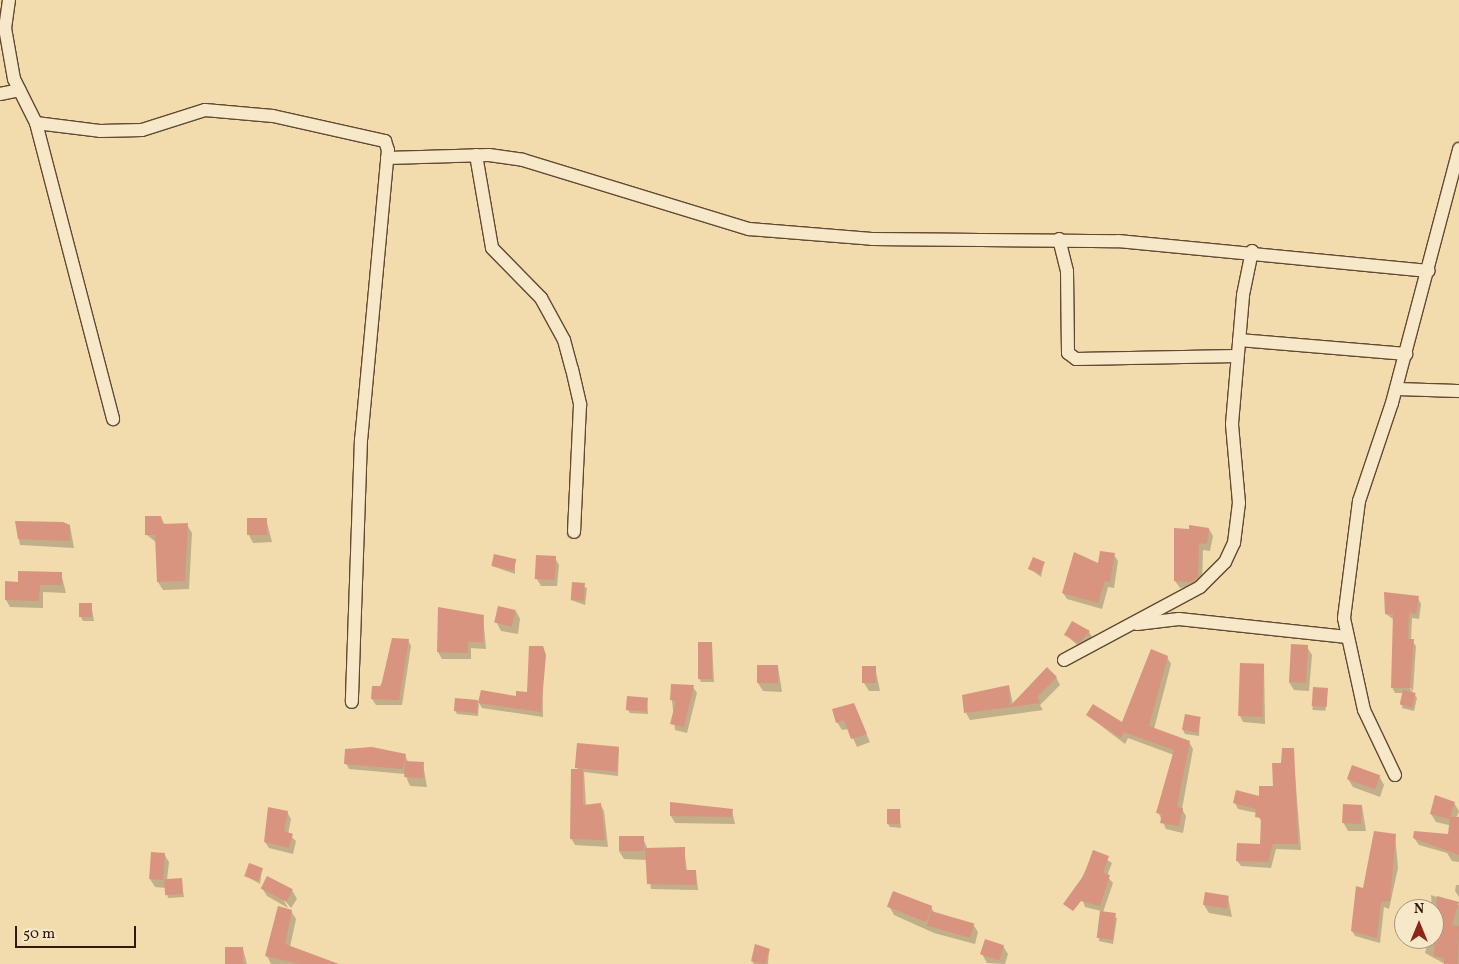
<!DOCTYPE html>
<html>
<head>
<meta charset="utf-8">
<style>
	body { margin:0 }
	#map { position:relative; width:1459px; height:964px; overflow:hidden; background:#f2dbac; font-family:Vollkorn,serif }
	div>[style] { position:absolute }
	.shadow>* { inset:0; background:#0003; transform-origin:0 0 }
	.building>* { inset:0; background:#d8947e; transform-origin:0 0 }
	.roads { filter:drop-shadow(1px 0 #624932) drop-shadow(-1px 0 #624932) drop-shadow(0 1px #624932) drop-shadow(0 -1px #624932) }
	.minor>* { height:12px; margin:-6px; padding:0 6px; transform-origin:6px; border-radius:6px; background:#f7e8c9 }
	span { translate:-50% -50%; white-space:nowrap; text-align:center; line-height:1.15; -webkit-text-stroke:4px #f7e8c9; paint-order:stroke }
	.north { position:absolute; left:1394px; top:899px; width:50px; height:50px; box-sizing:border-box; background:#f7e8c9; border:1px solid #a8957c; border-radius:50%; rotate:0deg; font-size:14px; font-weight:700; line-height:20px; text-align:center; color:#321809 }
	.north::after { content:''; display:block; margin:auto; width:18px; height:22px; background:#8f2418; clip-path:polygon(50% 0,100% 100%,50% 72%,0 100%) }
	.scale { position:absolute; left:15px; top:926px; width:121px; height:22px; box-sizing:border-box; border:2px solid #321809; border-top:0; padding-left:6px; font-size:15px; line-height:18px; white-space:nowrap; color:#321809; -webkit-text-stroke:4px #f7e8c9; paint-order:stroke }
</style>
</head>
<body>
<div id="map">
	<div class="shadow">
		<i style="clip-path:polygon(161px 517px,165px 525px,187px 525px,192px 533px,189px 589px,163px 590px,158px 582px,157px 543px,147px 535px)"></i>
		<i style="clip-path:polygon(266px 519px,272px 542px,253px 543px,249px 535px)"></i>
		<i style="clip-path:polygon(16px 522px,70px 526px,74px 548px,20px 545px)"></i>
		<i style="clip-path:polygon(1209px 529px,1213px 536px,1210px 551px,1203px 550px,1202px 585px,1180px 588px,1175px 581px,1175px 530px)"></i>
		<i style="clip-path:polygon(1114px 555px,1118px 561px,1114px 588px,1108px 587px,1102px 609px,1067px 599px,1063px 593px)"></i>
		<i style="clip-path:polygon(555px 558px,559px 565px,557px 586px,541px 586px,537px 579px)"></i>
		<i style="clip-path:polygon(515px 560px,515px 574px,492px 566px)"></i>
		<i style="clip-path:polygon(1044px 563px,1041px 577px,1029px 568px)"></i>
		<i style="clip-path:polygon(61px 573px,66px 593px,43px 592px,43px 608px,10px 607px,6px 600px,19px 583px)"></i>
		<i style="clip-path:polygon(573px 583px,587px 588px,585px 605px,571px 600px)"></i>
		<i style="clip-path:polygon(1386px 593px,1418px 598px,1421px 604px,1419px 619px,1412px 618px,1411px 640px,1416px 646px,1413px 691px,1406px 683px,1417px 698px,1414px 711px,1402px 708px,1403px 693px,1395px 693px,1392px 687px,1394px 620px,1386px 614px)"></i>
		<i style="clip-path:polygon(91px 604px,94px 621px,83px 621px,81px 617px)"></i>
		<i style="clip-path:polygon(439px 609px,483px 616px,486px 649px,471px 648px,471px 659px,442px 659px,438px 652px)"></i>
		<i style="clip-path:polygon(516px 611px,520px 619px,518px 634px,501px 631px,497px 623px)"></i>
		<i style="clip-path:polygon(1089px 632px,1094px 640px,1084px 651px,1066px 635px)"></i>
		<i style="clip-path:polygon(408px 640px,411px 646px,402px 705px,376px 705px,372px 699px)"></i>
		<i style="clip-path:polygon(712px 643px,714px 682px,701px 682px,699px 678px)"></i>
		<i style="clip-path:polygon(542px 647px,543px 717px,482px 708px,479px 703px,478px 716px,457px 714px,455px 710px,477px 701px,479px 705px,481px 691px,517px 698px,529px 693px)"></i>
		<i style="clip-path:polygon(1307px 647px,1312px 655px,1309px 691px,1294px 690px,1289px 682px)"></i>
		<i style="clip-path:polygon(1167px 657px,1171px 664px,1154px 729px,1189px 742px,1193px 749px,1182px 809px,1186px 816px,1183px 833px,1166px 829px,1158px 812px,1174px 755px,1128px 738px,1125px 744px,1087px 715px,1123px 723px)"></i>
		<i style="clip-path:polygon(1264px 665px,1265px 724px,1243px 722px,1240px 716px)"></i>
		<i style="clip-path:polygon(778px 667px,782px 692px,763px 691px,758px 683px)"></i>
		<i style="clip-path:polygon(875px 667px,880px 691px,869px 691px,864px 683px)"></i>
		<i style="clip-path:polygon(1056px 677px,1060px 685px,1040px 705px,1043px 710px,970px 720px,966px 713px,1009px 686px,1013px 704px)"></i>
		<i style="clip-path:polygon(693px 687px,697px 693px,687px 733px,675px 730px,672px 700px)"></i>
		<i style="left:1314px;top:688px;width:13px;height:22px;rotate:4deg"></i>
		<i style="clip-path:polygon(647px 699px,648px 714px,630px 713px,628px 710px)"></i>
		<i style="clip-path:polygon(853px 704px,870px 742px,857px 747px,849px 729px,842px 730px,837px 722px)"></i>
		<i style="clip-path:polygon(1200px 718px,1199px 736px,1185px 734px,1183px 730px)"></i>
		<i style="clip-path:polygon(619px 748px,618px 776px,584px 772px,586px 806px,600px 804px,604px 811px,608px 847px,575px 845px,571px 838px,578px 767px)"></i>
		<i style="clip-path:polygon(1293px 749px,1301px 850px,1276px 849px,1271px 868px,1241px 866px,1237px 861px,1261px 845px,1262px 823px,1257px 813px,1238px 809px,1235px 803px,1260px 798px,1275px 788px)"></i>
		<i style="clip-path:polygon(405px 755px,408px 762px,423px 764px,427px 787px,410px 786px,405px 774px,349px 769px,346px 763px)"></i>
		<i style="clip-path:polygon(1379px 776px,1384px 785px,1380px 797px,1353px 787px,1348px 779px)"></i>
		<i style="clip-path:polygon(1454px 803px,1459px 811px,1453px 826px,1436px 822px,1431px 814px)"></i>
		<i style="clip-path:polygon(1362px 806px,1366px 831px,1348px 831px,1343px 822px)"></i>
		<i style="clip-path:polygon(899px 810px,901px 828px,890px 827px,888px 824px)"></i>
		<i style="clip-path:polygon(732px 811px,735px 824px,675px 823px,671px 816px)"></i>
		<i style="clip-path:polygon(287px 812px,291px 819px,288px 834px,296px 841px,293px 854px,269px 848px,265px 842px)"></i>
		<i style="clip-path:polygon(1395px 835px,1398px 868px,1389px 909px,1384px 907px,1380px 943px,1355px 936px,1352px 931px,1364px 889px)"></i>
		<i style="clip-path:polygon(1459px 836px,1459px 862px,1452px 861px,1447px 853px,1419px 845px,1414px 838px)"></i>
		<i style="clip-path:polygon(643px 838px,648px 850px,684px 848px,687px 871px,696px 871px,698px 890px,651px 889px,647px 860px,624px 859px,619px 851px)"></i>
		<i style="clip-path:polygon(1094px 852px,1112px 863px,1107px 876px,1113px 883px,1103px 912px,1117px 918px,1113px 944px,1099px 941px,1101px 911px,1085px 907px,1078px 886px)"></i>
		<i style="clip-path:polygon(164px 854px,169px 862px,167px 880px,181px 880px,184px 897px,168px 898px,166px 888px,155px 887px,150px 879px)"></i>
		<i style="clip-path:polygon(262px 869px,260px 884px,246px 876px)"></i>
		<i style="clip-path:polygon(1456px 885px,1459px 885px,1459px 897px,1455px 891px)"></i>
		<i style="clip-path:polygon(262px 888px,292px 890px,297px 899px,291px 908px,282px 897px,288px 908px,267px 896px)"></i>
		<i style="clip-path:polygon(1431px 895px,1459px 905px,1459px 964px,1445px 964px,1425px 953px,1429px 939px,1434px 939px)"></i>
		<i style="clip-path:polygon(1228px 897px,1232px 917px,1209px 913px,1204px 905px)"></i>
		<i style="clip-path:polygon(889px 906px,931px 907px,935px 914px,973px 924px,978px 932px,975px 944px,934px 933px,894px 915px)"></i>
		<i style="clip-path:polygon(291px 911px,296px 919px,290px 947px,334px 964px,271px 964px,267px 956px)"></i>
		<i style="clip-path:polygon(1003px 946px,1008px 954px,1005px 964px,987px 963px,982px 954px)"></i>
		<i style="clip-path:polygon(243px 949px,247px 964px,226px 964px)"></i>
		<i style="clip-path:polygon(769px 950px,768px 964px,754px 964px,752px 961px)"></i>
	</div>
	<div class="building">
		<i style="clip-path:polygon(145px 516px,161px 516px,162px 524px,188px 523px,185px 581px,157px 582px,155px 535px,145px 535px)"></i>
		<i style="left:247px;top:518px;width:20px;height:17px"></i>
		<i style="clip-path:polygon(15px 521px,63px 522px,70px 525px,70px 541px,18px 539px)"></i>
		<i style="clip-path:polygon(1189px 525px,1209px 528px,1207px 544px,1199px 543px,1198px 577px,1192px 582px,1174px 581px,1174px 528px,1189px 529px)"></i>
		<i style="clip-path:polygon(1100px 551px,1115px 553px,1110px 582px,1105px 581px,1098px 603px,1062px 593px,1074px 552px,1098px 563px)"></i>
		<i style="left:494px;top:554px;width:23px;height:12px;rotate:13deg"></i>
		<i style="left:536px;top:555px;width:20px;height:24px;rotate:3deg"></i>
		<i style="left:1033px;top:557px;width:13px;height:13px;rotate:23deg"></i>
		<i style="clip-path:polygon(18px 571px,62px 572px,62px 585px,40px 585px,39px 601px,5px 600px,5px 581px,18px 582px)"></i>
		<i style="left:572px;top:582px;width:13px;height:18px;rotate:4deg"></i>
		<i style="clip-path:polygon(1384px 592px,1419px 596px,1416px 614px,1409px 613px,1408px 639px,1414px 639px,1410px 688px,1391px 688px,1393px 614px,1385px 614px)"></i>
		<i style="left:92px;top:603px;width:14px;height:13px;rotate:90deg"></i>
		<i style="left:498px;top:606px;width:18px;height:17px;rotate:13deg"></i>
		<i style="clip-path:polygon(438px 607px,484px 615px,483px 642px,468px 642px,468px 653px,437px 652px)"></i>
		<i style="clip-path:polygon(1072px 621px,1090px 631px,1079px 643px,1064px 635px)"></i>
		<i style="clip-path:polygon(392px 638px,409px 639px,399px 700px,371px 699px,372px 686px,381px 686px)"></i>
		<i style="left:712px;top:642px;width:37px;height:14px;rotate:90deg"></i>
		<i style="left:1291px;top:644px;width:17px;height:38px;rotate:3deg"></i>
		<i style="clip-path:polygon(529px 646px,543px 646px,546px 655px,541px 712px,478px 703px,481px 690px,516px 696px,516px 691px,527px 692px)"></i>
		<i style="clip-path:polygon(1151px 649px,1168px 656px,1149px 726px,1190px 741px,1177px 807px,1183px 808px,1179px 826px,1160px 823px,1162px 814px,1156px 813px,1174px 750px,1124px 732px,1121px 738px,1086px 715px,1093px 704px,1122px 722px)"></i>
		<i style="left:1240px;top:663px;width:24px;height:53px;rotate:2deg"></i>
		<i style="left:757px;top:665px;width:21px;height:18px"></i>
		<i style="left:876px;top:666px;width:17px;height:14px;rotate:90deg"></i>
		<i style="clip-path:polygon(1047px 667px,1057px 677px,1037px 697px,1040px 703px,964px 713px,962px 695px,1009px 685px,1010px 706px)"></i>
		<i style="clip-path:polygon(671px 684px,694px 685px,684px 727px,670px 724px,676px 701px,670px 700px)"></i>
		<i style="left:1313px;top:687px;width:15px;height:19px;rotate:4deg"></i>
		<i style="left:1403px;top:690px;width:13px;height:15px;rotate:13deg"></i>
		<i style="left:627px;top:696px;width:21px;height:14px;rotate:5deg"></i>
		<i style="left:455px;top:698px;width:23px;height:13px;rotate:5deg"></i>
		<i style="clip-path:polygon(854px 703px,867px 734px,851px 739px,844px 720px,836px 723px,832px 709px)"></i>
		<i style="left:1185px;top:714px;width:16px;height:16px;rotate:11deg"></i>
		<i style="left:577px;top:743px;width:42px;height:25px;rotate:5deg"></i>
		<i style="clip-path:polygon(372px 747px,406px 754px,403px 769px,344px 764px,345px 749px)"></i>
		<i style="clip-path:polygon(1282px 748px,1294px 748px,1298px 844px,1273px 844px,1268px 862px,1236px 861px,1237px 843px,1260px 844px,1261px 818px,1255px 817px,1256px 809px,1233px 803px,1236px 790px,1259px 796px,1259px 786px,1273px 786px,1272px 763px,1281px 763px)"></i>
		<i style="left:405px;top:761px;width:19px;height:16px;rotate:3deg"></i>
		<i style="left:1352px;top:765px;width:30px;height:15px;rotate:20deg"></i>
		<i style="clip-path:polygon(571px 769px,583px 769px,583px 805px,601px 803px,605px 840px,570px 839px)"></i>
		<i style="clip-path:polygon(1435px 795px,1455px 802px,1449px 819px,1430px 814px)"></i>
		<i style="clip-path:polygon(670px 802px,733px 809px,732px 817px,670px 816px)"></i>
		<i style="left:1343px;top:804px;width:19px;height:19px;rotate:3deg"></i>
		<i style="clip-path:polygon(268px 807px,288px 811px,284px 831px,293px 834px,289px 848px,264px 842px)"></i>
		<i style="left:887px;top:809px;width:13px;height:15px"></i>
		<i style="clip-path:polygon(1450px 817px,1459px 817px,1459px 855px,1413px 838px,1414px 831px,1448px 834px)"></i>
		<i style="clip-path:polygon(1374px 831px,1396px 834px,1390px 901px,1381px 902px,1377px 938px,1351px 931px,1356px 886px,1363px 888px)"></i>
		<i style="left:619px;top:836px;width:25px;height:15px"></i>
		<i style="clip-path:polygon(685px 847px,685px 870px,696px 870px,696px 885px,647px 884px,645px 848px)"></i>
		<i style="clip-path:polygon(1093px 850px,1109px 856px,1103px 873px,1110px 875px,1100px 906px,1081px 901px,1073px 911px,1063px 904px,1084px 875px)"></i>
		<i style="left:151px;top:852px;width:14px;height:27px;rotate:4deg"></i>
		<i style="left:249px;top:863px;width:15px;height:14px;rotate:20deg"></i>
		<i style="left:267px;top:876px;width:29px;height:14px;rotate:27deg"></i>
		<i style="left:182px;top:878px;width:16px;height:18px;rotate:86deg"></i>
		<i style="left:893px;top:891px;width:42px;height:17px;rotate:21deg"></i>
		<i style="left:1205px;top:892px;width:24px;height:13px;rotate:9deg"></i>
		<i style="clip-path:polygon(1437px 896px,1459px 902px,1452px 925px,1459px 926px,1458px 964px,1444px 964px,1444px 958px,1434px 956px)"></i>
		<i style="clip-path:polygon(278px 906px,292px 910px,285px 944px,339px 964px,300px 964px,265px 956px)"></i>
		<i style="left:931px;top:911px;width:45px;height:15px;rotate:16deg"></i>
		<i style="left:1100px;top:911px;width:16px;height:27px;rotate:7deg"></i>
		<i style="left:985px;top:939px;width:20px;height:16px;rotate:18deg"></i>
		<i style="clip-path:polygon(755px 944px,770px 949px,765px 964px,751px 961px)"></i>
		<i style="left:225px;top:947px;width:18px;height:17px"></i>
	</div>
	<div class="roads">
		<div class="minor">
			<i style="left:9px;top:0;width:28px;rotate:98deg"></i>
			<i style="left:5px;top:28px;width:52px;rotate:80deg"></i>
			<i style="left:14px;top:79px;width:49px;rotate:63.4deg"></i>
			<i style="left:36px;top:123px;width:306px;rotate:75.4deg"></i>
			<i style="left:0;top:94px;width:20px;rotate:-11deg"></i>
			<i style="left:36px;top:123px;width:64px;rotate:7.1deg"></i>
			<i style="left:100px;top:131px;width:42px;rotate:-1.4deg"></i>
			<i style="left:142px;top:130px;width:66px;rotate:-17.6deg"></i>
			<i style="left:205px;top:110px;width:68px;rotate:5deg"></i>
			<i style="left:273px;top:116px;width:115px;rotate:12.6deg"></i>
			<i style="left:385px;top:141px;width:9px;rotate:72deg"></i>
			<i style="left:388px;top:150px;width:290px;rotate:95.3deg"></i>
			<i style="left:361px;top:439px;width:263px;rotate:92deg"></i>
			<i style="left:476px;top:155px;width:94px;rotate:80.2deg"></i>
			<i style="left:492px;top:248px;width:70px;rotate:45.6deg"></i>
			<i style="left:541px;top:298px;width:48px;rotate:61.3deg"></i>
			<i style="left:564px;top:340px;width:30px;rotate:75deg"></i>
			<i style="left:572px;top:369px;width:37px;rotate:77deg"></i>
			<i style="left:580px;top:405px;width:127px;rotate:92.7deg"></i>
			<i style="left:387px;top:158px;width:102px;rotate:-1.7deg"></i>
			<i style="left:489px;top:155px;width:34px;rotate:8deg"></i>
			<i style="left:523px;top:160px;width:236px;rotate:17deg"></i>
			<i style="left:749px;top:229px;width:123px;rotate:4.6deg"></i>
			<i style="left:872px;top:239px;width:246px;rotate:0.5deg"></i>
			<i style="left:1118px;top:241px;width:312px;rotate:5.5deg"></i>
			<i style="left:1059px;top:239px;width:33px;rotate:76deg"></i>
			<i style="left:1067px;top:271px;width:82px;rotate:89.3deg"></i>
			<i style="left:1068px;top:353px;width:10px;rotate:37deg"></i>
			<i style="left:1076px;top:359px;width:161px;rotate:-1.1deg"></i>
			<i style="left:1239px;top:340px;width:168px;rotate:4.8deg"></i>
			<i style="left:1396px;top:389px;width:63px;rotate:1.8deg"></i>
			<i style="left:1137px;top:624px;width:42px;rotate:-6.8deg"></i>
			<i style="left:1179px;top:619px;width:169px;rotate:6.1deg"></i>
			<i style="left:1064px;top:660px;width:154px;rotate:-28.2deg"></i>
			<i style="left:1200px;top:587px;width:35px;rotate:-45deg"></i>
			<i style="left:1225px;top:562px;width:21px;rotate:-65deg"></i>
			<i style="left:1234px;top:543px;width:40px;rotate:-82.9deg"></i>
			<i style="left:1239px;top:503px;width:79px;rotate:-95.1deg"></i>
			<i style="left:1232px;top:424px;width:129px;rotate:-85.1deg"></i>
			<i style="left:1243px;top:295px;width:45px;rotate:-78.4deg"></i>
			<i style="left:1395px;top:775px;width:72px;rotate:-115.5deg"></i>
			<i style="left:1364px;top:710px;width:94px;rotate:-102.3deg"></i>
			<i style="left:1344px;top:618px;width:118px;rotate:-82.7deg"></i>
			<i style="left:1359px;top:501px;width:103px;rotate:-71.4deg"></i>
			<i style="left:1392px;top:403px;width:263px;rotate:-75.2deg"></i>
		</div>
	</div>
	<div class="north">N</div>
	<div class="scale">50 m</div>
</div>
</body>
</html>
